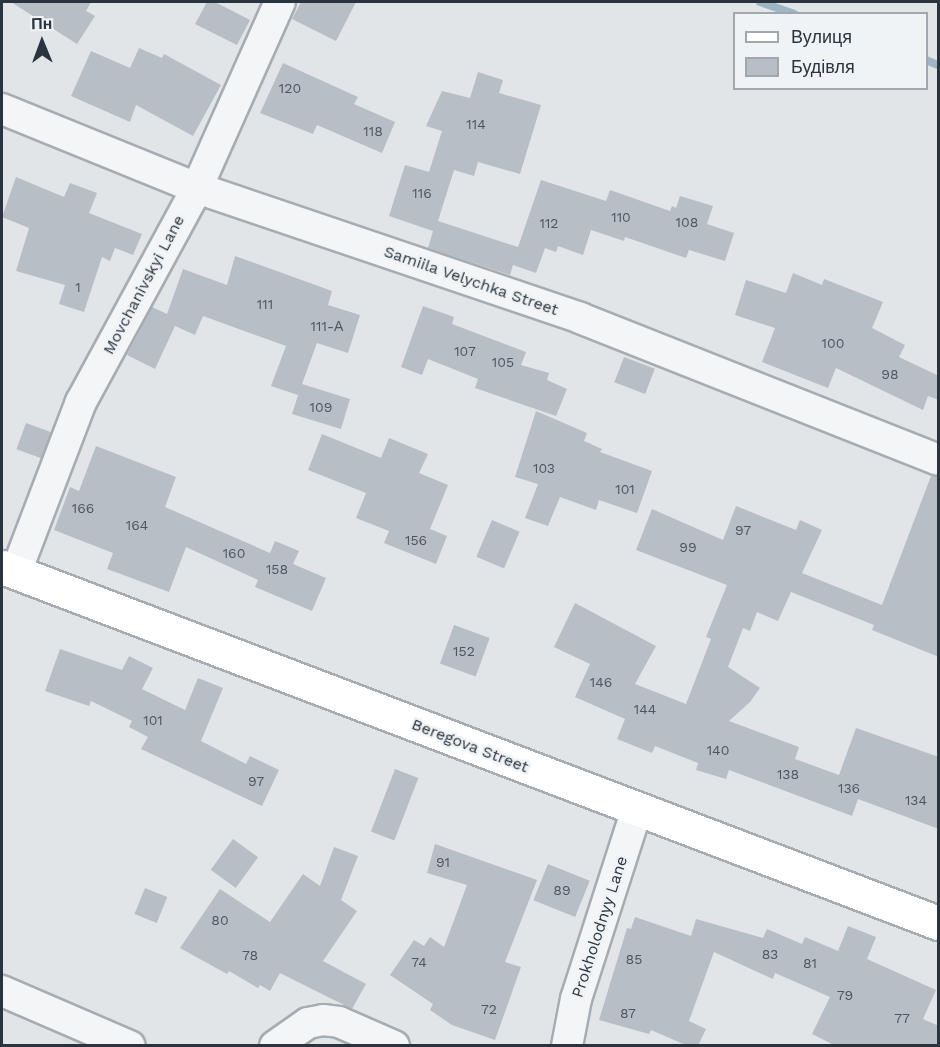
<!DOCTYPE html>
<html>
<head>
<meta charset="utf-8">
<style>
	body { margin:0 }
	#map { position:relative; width:940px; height:1047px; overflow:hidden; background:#e1e5e8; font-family:"Work Sans",sans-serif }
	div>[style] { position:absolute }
	.stream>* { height:8px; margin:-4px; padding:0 4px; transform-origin:4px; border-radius:4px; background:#9fb6c5 }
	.building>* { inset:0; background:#b8bec5; transform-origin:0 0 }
	.roads { filter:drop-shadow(2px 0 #a6acb2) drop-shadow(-2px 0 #a6acb2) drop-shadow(0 2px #a6acb2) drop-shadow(0 -2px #a6acb2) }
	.street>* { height:30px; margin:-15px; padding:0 15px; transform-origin:15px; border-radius:15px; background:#f3f5f7 }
	.secondary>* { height:33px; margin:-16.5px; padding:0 16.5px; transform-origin:16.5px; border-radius:16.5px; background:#fff }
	span { translate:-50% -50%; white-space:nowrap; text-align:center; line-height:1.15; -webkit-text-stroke:5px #f0f3f6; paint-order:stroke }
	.number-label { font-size:14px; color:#4e5660 }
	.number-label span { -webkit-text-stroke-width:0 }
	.street-label { font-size:16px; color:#2a343e }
	.frame { position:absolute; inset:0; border:3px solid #2a343e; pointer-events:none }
	.legend { position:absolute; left:733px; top:12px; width:195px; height:78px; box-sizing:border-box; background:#f0f3f6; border:2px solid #a1a7ac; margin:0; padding:8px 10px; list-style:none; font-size:18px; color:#2a343e }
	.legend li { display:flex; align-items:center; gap:12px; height:30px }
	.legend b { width:30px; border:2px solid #a1a7ac }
	.north { position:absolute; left:12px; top:12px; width:60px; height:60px; -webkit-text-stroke:4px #f0f3f6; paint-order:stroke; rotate:359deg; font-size:16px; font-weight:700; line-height:24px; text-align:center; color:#2a343e }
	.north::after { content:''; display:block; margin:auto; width:21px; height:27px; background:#2a343e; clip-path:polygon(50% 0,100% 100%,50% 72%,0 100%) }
</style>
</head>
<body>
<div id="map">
	<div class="stream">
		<i style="left:760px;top:2px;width:36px;rotate:19deg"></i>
		<i style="left:926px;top:60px;width:13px;rotate:23deg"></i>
	</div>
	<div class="building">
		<i style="clip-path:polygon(11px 2px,91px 2px,86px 11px,95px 16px,77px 44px)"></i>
		<i style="clip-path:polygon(207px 2px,215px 2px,250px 20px,237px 45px,195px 24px)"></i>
		<i style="clip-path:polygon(301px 2px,356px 2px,336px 41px,292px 19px)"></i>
		<i style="clip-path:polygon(139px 48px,162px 58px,164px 54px,221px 85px,193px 136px,136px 105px,130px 122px,71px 96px,91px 51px,130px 68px)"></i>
		<i style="clip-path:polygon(283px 63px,358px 97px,354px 104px,395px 122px,382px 153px,317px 125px,313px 134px,260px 113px)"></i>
		<i style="clip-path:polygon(478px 72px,503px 80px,499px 93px,541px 105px,520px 174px,478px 162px,474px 176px,454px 170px,438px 221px,518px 247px,541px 180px,606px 201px,610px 190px,670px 211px,672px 206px,676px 208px,680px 196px,713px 206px,707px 224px,734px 233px,725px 261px,689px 250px,686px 258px,625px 237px,624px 241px,591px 230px,583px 255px,558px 246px,556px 252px,545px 248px,536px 273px,513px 265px,510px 275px,428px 248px,433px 231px,389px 216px,405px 165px,429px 172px,442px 131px,426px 126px,442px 91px,470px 98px)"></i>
		<i style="clip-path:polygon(16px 177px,64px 197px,70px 183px,97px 193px,89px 213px,142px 234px,133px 255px,115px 248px,110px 261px,102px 257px,84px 312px,59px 304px,65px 285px,16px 271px,29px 228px,2px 217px)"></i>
		<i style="clip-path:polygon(235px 256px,332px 291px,328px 305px,360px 315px,348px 353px,317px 343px,302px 384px,350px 399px,341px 429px,292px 414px,300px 389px,298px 395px,271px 386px,286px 346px,203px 316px,195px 335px,175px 326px,155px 369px,127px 355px,152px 307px,167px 314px,183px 269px,227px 285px)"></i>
		<i style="clip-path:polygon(793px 273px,822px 285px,824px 279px,883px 302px,872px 328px,905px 345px,899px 357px,939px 376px,939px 400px,928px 396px,923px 410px,836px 368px,828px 388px,762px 362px,775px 328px,735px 315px,746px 280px,786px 293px)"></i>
		<i style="clip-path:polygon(423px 306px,454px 317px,452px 324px,526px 352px,521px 365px,549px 373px,547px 380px,567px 389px,556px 416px,475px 388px,478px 379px,428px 359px,422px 375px,401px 367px)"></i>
		<i style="left:624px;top:357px;width:33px;height:27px;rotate:21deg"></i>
		<i style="clip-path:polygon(536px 411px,587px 433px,584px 441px,602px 449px,600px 452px,652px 471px,637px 513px,599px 500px,596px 510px,560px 497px,548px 526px,525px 518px,538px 484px,515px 477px)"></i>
		<i style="left:26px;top:423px;width:27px;height:28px;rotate:20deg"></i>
		<i style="clip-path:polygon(322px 434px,381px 458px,389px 438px,428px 454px,419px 473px,448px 485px,430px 529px,447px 536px,436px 564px,384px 543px,389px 531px,356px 518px,366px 493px,308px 470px)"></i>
		<i style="clip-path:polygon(96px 446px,176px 477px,165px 507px,270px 553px,275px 541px,299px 551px,293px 564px,326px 578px,312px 611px,255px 587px,258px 580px,186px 547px,169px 592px,107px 569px,113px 553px,54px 530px,70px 487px,79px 491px)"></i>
		<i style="clip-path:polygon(931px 476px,939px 477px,939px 657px,872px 630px,874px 625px,791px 592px,778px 621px,757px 612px,750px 631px,743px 628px,728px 667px,760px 688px,750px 702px,729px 721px,799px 747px,795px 759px,839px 775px,856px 728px,939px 757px,939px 829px,858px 799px,852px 816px,729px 770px,726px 779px,696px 770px,698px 763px,655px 746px,652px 753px,617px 739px,625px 719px,575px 697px,590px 664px,554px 647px,575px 603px,656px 646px,635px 684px,686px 704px,711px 639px,706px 637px,727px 585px,636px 550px,652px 509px,723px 540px,736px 506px,796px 530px,800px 520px,822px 530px,802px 573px,882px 605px)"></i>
		<i style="left:492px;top:520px;width:30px;height:40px;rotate:23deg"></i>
		<i style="left:454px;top:625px;width:38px;height:41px;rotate:20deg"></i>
		<i style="clip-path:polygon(60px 649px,122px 670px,129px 656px,153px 668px,142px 689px,185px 710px,198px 678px,223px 688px,201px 741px,246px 764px,250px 756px,279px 770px,262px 806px,141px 749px,148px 737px,129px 727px,132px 721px,91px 701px,89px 706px,45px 691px)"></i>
		<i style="left:395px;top:769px;width:25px;height:67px;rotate:21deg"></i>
		<i style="left:233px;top:839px;width:31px;height:38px;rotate:36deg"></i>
		<i style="clip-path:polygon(435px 844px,537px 880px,505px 962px,521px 967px,495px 1040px,452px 1025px,430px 1010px,433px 1004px,390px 975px,414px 940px,424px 946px,430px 937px,444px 947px,467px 885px,427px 873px)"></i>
		<i style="clip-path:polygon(334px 847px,358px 856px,341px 900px,357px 911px,323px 961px,366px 984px,352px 1009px,280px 973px,270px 991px,260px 985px,258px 988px,229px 971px,227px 974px,180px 948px,220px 889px,270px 922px,303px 874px,320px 886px)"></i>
		<i style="left:548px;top:864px;width:45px;height:39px;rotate:22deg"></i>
		<i style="left:145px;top:888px;width:24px;height:28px;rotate:22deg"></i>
		<i style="clip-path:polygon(635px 917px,691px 936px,696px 919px,763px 938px,767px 929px,802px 944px,805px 937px,838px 951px,848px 926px,876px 937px,867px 959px,936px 990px,923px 1019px,939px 1026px,939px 1046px,836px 1046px,812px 1034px,830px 997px,775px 973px,773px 979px,714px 952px,689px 1021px,706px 1029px,698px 1046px,688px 1046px,651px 1030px,649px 1034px,599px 1020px,627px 928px,631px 929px)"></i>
	</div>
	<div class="roads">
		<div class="street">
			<i style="left:2px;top:109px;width:210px;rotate:22.1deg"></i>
			<i style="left:197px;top:188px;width:404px;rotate:18.7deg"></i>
			<i style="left:580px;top:318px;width:385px;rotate:21.6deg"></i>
			<i style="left:16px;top:572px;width:182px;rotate:-69.1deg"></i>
			<i style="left:81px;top:402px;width:243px;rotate:-61.5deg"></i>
			<i style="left:197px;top:188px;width:204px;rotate:-66deg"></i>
			<i style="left:2px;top:991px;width:139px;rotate:23.3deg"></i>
			<i style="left:275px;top:1046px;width:40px;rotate:-34.9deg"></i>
			<i style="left:308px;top:1023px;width:15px;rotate:-11deg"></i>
			<i style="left:323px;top:1020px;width:16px;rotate:7deg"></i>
			<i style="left:339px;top:1022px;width:60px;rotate:23.6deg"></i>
			<i style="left:567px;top:1046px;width:48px;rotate:-79.2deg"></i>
			<i style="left:576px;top:999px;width:200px;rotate:-72.2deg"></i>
		</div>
		<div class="secondary">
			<i style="left:2px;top:567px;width:1001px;rotate:20.82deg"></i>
		</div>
	</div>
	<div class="number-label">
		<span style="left:290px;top:88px">120</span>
		<span style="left:476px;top:124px">114</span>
		<span style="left:373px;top:131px">118</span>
		<span style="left:422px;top:193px">116</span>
		<span style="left:621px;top:217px">110</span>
		<span style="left:687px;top:222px">108</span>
		<span style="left:549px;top:223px">112</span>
		<span style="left:78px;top:287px">1</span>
		<span style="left:265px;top:304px">111</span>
		<span style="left:327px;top:326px">111-А</span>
		<span style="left:833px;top:343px">100</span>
		<span style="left:465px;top:351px">107</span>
		<span style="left:503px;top:362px">105</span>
		<span style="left:890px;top:374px">98</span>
		<span style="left:321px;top:407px">109</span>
		<span style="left:544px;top:468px">103</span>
		<span style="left:625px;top:489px">101</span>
		<span style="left:83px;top:508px">166</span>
		<span style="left:137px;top:525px">164</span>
		<span style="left:743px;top:530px">97</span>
		<span style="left:416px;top:540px">156</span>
		<span style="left:688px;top:547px">99</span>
		<span style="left:234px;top:553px">160</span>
		<span style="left:277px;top:569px">158</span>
		<span style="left:464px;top:651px">152</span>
		<span style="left:601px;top:682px">146</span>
		<span style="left:645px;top:709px">144</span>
		<span style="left:153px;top:720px">101</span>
		<span style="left:718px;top:750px">140</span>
		<span style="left:788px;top:774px">138</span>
		<span style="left:256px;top:781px">97</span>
		<span style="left:849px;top:788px">136</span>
		<span style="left:916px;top:800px">134</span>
		<span style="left:443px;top:862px">91</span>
		<span style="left:562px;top:890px">89</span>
		<span style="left:220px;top:920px">80</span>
		<span style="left:770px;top:954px">83</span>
		<span style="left:250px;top:955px">78</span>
		<span style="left:634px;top:959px">85</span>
		<span style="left:419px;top:962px">74</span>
		<span style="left:810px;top:963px">81</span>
		<span style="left:845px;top:995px">79</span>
		<span style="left:489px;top:1009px">72</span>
		<span style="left:628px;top:1013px">87</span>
		<span style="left:902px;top:1018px">77</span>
	</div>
	<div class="street-label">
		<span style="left:471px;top:281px;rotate:19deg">Samiila Velychka Street</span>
		<span style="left:144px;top:285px;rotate:-62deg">Movchanivskyi Lane</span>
		<span style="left:470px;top:746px;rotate:21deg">Beregova Street</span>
		<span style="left:600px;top:927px;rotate:-72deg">Prokholodnyy Lane</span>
	</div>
	<div class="frame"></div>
	<ul class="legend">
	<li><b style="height:8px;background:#fff"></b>Вулиця</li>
	<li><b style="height:16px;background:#b8bec5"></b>Будівля</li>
	</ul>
	<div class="north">Пн</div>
</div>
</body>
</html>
